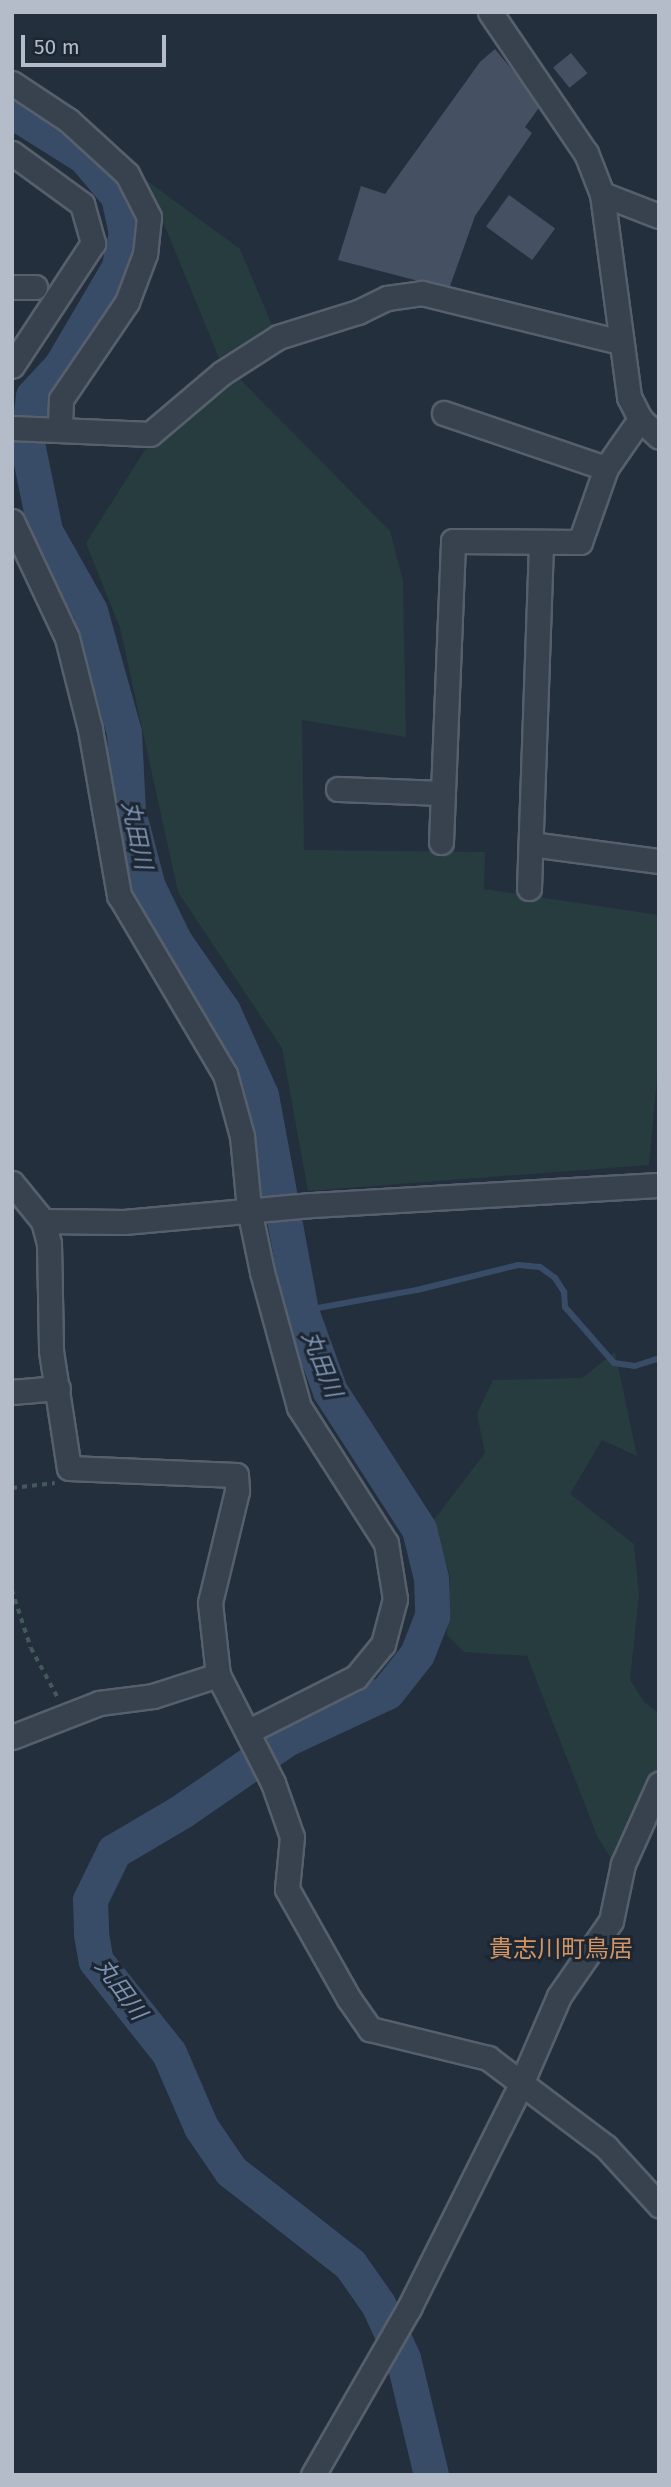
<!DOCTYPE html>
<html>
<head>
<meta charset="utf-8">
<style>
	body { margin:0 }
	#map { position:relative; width:671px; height:2487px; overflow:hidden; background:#242f3e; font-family:"Fira Sans","Noto Sans JP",sans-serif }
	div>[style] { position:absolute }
	.green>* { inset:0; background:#263c3f }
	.stream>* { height:6px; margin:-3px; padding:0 3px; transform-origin:3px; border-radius:3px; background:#394c67 }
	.river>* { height:35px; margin:-17.5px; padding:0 17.5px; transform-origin:17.5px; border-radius:17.5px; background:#394c67 }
	.building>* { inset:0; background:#455162; transform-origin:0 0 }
	.path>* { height:3.5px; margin-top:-1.75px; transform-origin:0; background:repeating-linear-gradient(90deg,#44595c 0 5px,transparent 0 10px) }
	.roads { filter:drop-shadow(2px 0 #565f6c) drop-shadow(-2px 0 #565f6c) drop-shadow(0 2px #565f6c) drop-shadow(0 -2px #565f6c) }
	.minor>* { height:23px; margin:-11.5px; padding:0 11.5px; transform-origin:11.5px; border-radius:11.5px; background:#38414e }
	span { translate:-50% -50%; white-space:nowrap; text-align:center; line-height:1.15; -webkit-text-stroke:6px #1d2633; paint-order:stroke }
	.water-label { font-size:23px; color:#7c92b1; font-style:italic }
	.quarter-label { font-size:24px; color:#d59563 }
	.frame { position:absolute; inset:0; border:14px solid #b4bcc9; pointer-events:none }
	.scale { position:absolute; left:21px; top:35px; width:145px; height:32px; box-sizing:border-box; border:4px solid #b4bcc9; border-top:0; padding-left:9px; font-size:21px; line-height:24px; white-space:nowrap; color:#b4bcc9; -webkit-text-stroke:5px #1d2633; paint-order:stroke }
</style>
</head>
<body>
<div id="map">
	<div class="green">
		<i style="clip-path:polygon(146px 180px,240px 249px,272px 325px,219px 358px)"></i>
		<i style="clip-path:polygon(237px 376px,390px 531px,403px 581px,406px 737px,302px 720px,304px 850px,485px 852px,484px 889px,659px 915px,659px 1057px,649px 1165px,308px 1191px,282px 1048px,178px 892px,120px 628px,86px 543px,145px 450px)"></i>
		<i style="clip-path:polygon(615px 1352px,637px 1456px,602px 1440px,570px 1494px,634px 1544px,639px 1594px,630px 1680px,644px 1702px,659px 1713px,659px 1766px,615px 1864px,598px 1838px,527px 1656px,464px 1652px,447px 1635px,450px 1576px,433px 1521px,485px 1453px,477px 1414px,493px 1380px,582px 1378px)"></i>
	</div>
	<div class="stream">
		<i style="left:301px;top:1311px;width:118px;rotate:-10.3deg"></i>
		<i style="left:417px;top:1290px;width:104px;rotate:-13.9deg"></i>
		<i style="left:518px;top:1265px;width:22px;rotate:5deg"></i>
		<i style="left:540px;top:1267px;width:19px;rotate:36deg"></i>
		<i style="left:555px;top:1278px;width:17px;rotate:57deg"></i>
		<i style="left:564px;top:1292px;width:15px;rotate:86deg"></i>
		<i style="left:565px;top:1307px;width:74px;rotate:48.8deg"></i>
		<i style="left:614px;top:1363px;width:21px;rotate:8deg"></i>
		<i style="left:635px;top:1366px;width:25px;rotate:-18deg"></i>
	</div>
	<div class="river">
		<i style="left:12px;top:111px;width:85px;rotate:32deg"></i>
		<i style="left:84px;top:156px;width:52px;rotate:49.6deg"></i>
		<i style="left:118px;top:196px;width:38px;rotate:78deg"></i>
		<i style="left:126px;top:233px;width:35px;rotate:102deg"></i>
		<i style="left:119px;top:267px;width:115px;rotate:120.4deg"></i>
		<i style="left:61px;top:366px;width:41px;rotate:133deg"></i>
		<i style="left:33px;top:396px;width:47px;rotate:97.3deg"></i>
		<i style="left:27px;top:443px;width:90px;rotate:78.4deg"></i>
		<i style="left:45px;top:531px;width:92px;rotate:60.6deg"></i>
		<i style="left:90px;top:611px;width:127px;rotate:74.4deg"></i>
		<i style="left:124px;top:733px;width:78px;rotate:87.1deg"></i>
		<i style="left:128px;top:811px;width:79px;rotate:75.3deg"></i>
		<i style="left:148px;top:887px;width:61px;rotate:63.9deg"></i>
		<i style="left:175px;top:942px;width:84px;rotate:55.2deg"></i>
		<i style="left:223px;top:1011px;width:92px;rotate:65.7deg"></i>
		<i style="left:261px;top:1095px;width:220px;rotate:79.5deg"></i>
		<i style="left:301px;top:1311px;width:85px;rotate:70.1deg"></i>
		<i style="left:330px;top:1391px;width:164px;rotate:57.2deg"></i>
		<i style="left:419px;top:1529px;width:50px;rotate:76.2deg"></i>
		<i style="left:431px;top:1578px;width:38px;rotate:88deg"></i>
		<i style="left:432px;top:1616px;width:41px;rotate:111.5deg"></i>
		<i style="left:417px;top:1654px;width:48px;rotate:128.3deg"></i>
		<i style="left:387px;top:1692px;width:111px;rotate:155deg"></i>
		<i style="left:286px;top:1739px;width:126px;rotate:145.3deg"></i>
		<i style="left:182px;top:1811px;width:79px;rotate:149.5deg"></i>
		<i style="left:114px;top:1851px;width:55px;rotate:116.1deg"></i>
		<i style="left:90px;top:1900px;width:34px;rotate:88deg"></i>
		<i style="left:91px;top:1934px;width:27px;rotate:80deg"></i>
		<i style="left:96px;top:1961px;width:117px;rotate:51.6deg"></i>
		<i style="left:169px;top:2053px;width:81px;rotate:66.6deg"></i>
		<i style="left:201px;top:2127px;width:53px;rotate:55.7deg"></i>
		<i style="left:231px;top:2171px;width:151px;rotate:38deg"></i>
		<i style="left:350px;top:2264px;width:49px;rotate:55deg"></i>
		<i style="left:378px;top:2304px;width:60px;rotate:65.2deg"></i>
		<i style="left:403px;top:2358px;width:120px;rotate:76.5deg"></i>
	</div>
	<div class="building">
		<i style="clip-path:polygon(495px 49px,541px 105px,525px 127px,532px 133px,475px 216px,449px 289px,338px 260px,361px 186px,385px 194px,480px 62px)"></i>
		<i style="left:571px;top:53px;width:26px;height:23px;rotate:51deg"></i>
		<i style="left:509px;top:195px;width:57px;height:39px;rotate:36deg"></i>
	</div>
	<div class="path">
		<i style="left:12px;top:1488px;width:43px;rotate:-6.6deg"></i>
		<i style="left:12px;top:1590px;width:61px;rotate:71.9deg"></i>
		<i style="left:31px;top:1648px;width:57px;rotate:61.6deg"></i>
	</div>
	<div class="roads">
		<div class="minor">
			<i style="left:490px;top:12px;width:171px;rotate:55.8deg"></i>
			<i style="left:586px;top:153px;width:44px;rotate:68.7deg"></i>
			<i style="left:602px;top:194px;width:205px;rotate:82.4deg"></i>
			<i style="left:629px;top:397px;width:25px;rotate:63deg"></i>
			<i style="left:640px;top:419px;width:26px;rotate:43deg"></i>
			<i style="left:12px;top:83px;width:67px;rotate:33.5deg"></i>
			<i style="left:68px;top:120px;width:80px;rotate:42.5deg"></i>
			<i style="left:127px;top:174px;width:48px;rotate:62.9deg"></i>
			<i style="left:149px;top:217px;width:37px;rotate:96deg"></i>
			<i style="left:145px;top:254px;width:51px;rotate:110.6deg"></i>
			<i style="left:127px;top:302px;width:117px;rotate:124.2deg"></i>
			<i style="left:61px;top:399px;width:29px;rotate:92deg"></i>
			<i style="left:12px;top:153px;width:87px;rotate:36.1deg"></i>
			<i style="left:82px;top:204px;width:41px;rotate:74.2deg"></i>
			<i style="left:93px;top:243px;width:147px;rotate:123.4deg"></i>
			<i style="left:602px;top:194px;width:61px;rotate:21.1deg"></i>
			<i style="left:12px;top:287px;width:23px"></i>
			<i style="left:444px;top:413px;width:171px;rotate:18.8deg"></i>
			<i style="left:12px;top:428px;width:138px;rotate:2.5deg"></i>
			<i style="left:150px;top:434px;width:94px;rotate:-40.3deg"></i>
			<i style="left:222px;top:373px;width:67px;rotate:-32.7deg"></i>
			<i style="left:278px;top:337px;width:84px;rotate:-17.4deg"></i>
			<i style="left:358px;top:312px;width:32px;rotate:-26deg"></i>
			<i style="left:387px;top:298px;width:35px;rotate:-8deg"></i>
			<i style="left:422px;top:293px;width:204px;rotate:13.9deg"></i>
			<i style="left:12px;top:521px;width:129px;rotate:64.8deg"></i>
			<i style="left:67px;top:638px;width:94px;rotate:75.8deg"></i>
			<i style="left:90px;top:729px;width:169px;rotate:80.1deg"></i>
			<i style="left:119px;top:895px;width:208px;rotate:59.4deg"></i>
			<i style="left:225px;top:1074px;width:64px;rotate:74.7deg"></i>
			<i style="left:242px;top:1136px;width:73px;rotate:84.5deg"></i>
			<i style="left:249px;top:1209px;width:64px;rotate:78.3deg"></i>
			<i style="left:262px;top:1272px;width:140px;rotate:74.7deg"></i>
			<i style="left:299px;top:1407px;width:161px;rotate:57.4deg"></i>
			<i style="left:386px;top:1543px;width:57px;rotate:80.9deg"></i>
			<i style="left:395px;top:1599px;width:47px;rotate:104.9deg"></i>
			<i style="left:383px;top:1644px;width:43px;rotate:129.3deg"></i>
			<i style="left:356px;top:1677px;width:120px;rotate:153.2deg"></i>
			<i style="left:338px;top:789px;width:105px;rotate:2.2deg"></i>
			<i style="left:441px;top:842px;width:301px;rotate:-87.7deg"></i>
			<i style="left:453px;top:541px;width:127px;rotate:0.5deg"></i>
			<i style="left:580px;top:542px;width:78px;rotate:-70.6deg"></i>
			<i style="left:606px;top:468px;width:60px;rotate:-55.2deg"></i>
			<i style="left:531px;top:844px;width:129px;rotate:7.6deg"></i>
			<i style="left:529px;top:888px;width:346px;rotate:-88deg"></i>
			<i style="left:12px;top:1183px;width:49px;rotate:50.8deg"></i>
			<i style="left:43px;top:1221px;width:23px;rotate:75deg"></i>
			<i style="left:49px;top:1243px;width:108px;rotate:88.9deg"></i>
			<i style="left:51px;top:1351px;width:118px;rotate:81.3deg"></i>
			<i style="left:69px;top:1468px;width:167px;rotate:2.4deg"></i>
			<i style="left:236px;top:1475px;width:16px;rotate:86deg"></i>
			<i style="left:237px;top:1491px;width:115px;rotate:103.6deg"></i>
			<i style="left:210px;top:1603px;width:72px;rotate:83.7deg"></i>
			<i style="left:218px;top:1675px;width:121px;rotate:63deg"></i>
			<i style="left:273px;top:1783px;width:57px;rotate:70.6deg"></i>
			<i style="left:292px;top:1837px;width:52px;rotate:95.5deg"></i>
			<i style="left:287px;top:1889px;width:126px;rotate:60.6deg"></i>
			<i style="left:349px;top:1999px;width:37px;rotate:55deg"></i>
			<i style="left:370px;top:2029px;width:122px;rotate:13.8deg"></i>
			<i style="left:488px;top:2058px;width:148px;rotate:37deg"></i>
			<i style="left:606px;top:2147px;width:79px;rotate:47.6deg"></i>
			<i style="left:43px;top:1221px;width:81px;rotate:0.7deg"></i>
			<i style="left:124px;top:1222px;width:188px;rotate:-5.2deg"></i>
			<i style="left:311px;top:1205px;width:349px;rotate:-3.3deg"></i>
			<i style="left:12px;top:1392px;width:46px;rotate:-5deg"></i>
			<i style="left:12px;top:1737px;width:93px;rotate:-21.3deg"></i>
			<i style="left:99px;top:1703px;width:54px;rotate:-7.4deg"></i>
			<i style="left:153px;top:1696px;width:68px;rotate:-17.9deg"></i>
			<i style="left:313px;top:2475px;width:193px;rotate:-60.1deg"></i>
			<i style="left:409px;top:2308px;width:250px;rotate:-63.4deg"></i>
			<i style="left:521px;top:2084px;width:96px;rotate:-66.6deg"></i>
			<i style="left:559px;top:1996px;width:91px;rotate:-55.3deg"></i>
			<i style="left:611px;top:1921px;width:58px;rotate:-78.1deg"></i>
			<i style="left:623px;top:1864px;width:88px;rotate:-65.8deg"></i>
		</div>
	</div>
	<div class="water-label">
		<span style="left:137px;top:835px;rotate:78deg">丸田川</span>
		<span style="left:322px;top:1364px;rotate:68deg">丸田川</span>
		<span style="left:121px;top:1989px;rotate:54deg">丸田川</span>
	</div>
	<div class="quarter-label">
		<span style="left:561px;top:1950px">貴志川町鳥居</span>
	</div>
	<div class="frame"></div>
	<div class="scale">50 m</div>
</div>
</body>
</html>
